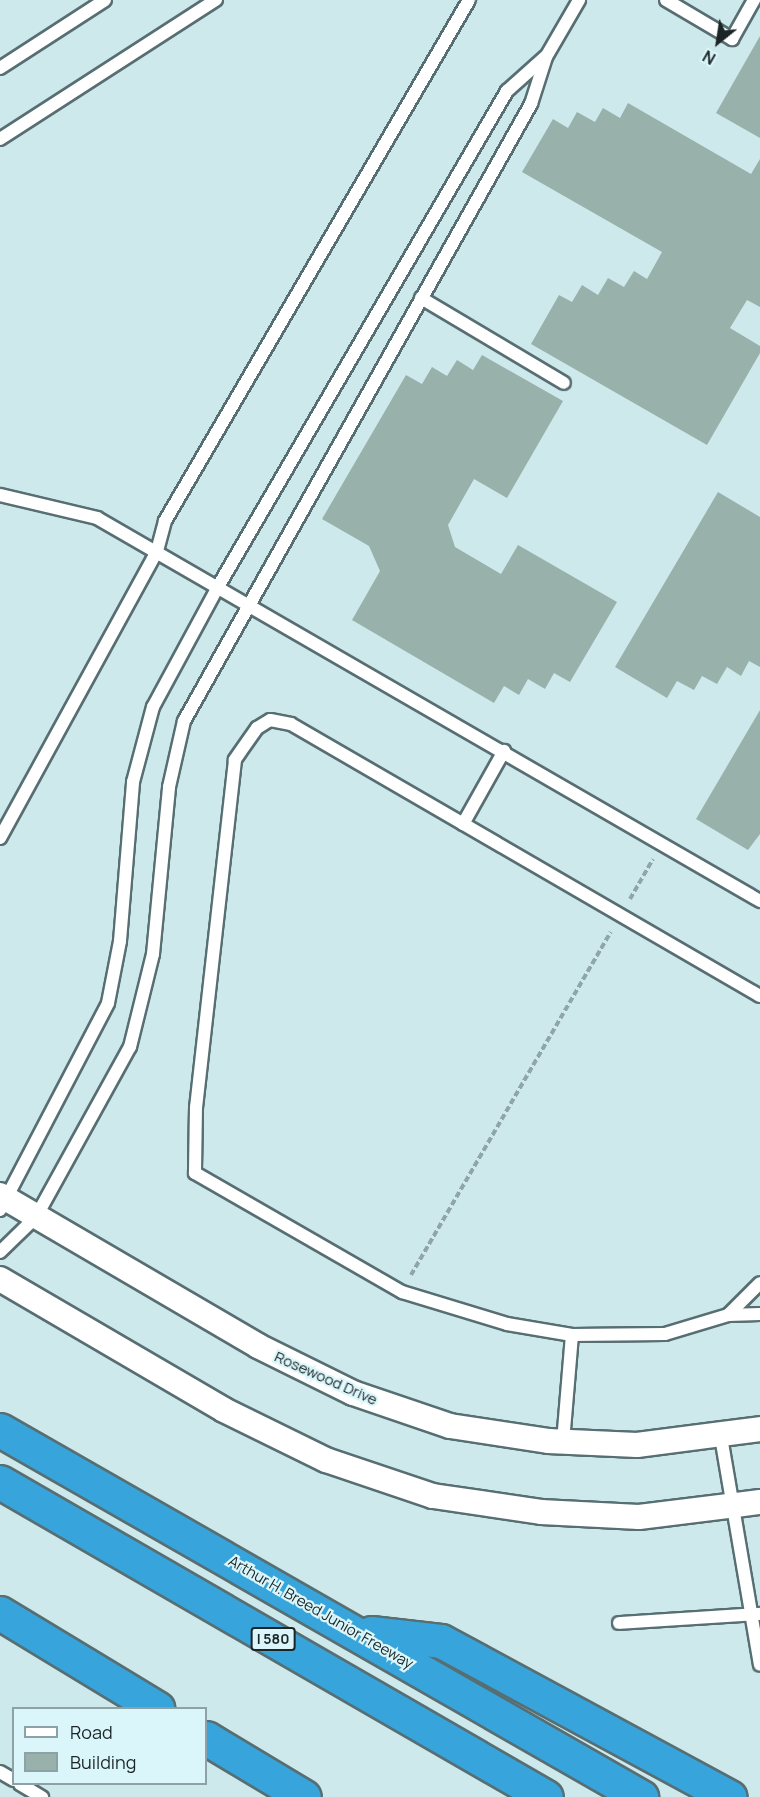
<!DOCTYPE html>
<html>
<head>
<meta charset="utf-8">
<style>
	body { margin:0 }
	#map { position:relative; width:760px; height:1797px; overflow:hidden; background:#cee9ec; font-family:Manrope,sans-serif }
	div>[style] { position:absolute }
	.building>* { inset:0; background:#99b1ab }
	.path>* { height:4px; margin-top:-2px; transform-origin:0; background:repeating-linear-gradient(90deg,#90a5a7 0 6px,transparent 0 9px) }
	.roads { filter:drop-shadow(2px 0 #576e72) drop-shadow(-2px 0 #576e72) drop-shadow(0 2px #576e72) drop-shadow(0 -2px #576e72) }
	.service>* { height:12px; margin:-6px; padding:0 6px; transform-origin:6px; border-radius:6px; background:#fff }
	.minor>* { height:24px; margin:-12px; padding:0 12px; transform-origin:12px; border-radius:12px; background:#fff }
	.motorway>* { height:33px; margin:-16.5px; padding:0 16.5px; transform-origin:16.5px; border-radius:16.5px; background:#37a5dc }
	span { translate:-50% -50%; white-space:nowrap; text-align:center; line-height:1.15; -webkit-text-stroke:4.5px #dbf6fa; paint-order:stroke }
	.shield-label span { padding:2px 4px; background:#dbf6fa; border:2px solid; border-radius:4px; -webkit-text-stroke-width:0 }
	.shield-label { font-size:14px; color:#1b2526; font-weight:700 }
	.street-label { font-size:15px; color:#1b2526 }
	.legend { position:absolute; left:12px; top:1707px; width:195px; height:78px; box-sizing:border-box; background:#dbf6fa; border:2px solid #8ea2a5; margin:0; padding:8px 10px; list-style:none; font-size:18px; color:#1b2526 }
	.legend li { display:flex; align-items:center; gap:12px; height:30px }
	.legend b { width:30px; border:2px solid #8ea2a5 }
	.north { position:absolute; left:688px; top:12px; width:60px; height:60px; -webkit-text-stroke:4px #dbf6fa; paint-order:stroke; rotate:210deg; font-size:16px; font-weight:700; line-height:24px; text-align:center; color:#1b2526 }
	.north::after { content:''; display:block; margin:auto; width:21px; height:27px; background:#1b2526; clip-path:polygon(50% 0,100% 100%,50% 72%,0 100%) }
</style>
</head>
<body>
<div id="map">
	<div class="building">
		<i style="clip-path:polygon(760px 36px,760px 138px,716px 113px)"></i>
		<i style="clip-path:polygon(628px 103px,751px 174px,760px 159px,760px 307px,747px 300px,730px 328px,760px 346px,760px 353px,707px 445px,531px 344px,559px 295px,572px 302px,582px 285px,598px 295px,608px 278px,624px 287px,634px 271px,647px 279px,662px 252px,522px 172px,553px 119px,568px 128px,577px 112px,595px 122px,603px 108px,620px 118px)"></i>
		<i style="clip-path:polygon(482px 355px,563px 401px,507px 498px,474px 479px,448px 525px,455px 547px,501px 574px,518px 545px,617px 602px,570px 682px,554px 673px,545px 689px,528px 679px,519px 695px,504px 686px,494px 703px,352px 620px,380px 571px,369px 546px,322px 519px,406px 375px,422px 384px,432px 367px,447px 376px,457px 360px,473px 370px)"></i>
		<i style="clip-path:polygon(718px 492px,760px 517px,760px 667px,749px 661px,741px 676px,727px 667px,717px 684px,702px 676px,694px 690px,677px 681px,667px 698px,615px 667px)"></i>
		<i style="clip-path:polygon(760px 710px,760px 834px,748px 850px,696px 819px)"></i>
	</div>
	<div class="path">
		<i style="left:630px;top:899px;width:46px;rotate:-60.1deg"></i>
		<i style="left:411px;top:1275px;width:397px;rotate:-59.8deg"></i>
	</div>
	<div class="roads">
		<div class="service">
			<i style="left:666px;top:0;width:77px;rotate:30.6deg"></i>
			<i style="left:732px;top:39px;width:45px;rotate:-60.6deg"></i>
			<i style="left:0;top:68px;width:125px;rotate:-32.9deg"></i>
			<i style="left:0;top:139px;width:257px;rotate:-32.8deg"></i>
			<i style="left:421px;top:298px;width:166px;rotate:30.7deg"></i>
			<i style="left:0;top:495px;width:100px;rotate:13.3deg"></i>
			<i style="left:97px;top:518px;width:766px;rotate:30.01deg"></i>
			<i style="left:463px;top:824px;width:84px;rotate:-60.7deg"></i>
			<i style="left:0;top:838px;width:327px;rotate:-61.3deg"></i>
			<i style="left:157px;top:551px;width:31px;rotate:-75deg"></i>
			<i style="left:165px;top:521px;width:603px;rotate:-59.74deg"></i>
			<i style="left:760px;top:996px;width:542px;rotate:-149.89deg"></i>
			<i style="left:291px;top:724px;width:21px;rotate:-169deg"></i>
			<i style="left:270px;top:720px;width:15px;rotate:148deg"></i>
			<i style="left:257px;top:728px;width:39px;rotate:125deg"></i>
			<i style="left:235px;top:760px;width:349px;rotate:96.4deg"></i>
			<i style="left:196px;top:1107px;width:66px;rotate:90.9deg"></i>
			<i style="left:195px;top:1173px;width:239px;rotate:29.9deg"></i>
			<i style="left:402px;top:1292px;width:110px;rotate:16.9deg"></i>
			<i style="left:507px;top:1324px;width:66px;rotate:9.6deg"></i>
			<i style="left:572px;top:1335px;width:93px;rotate:-0.6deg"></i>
			<i style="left:665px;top:1334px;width:66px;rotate:-16.8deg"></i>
			<i style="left:728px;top:1315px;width:45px;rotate:-45deg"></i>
			<i style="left:0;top:1210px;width:233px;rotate:-62.4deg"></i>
			<i style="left:108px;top:1003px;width:63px;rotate:-79deg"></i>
			<i style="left:120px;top:941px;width:160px;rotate:-85.3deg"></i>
			<i style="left:133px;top:782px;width:78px;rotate:-75.1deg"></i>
			<i style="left:153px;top:707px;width:139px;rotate:-61.6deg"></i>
			<i style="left:219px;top:585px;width:572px;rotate:-59.76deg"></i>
			<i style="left:507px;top:91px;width:51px;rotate:-41.8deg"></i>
			<i style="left:0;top:1252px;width:50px;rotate:-44.2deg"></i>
			<i style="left:36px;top:1217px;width:194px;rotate:-61.1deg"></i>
			<i style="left:130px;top:1047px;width:96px;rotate:-76.1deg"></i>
			<i style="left:153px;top:954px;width:168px;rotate:-84.5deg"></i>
			<i style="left:169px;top:787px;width:68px;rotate:-77.2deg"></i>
			<i style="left:184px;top:721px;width:708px;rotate:-60.65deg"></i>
			<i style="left:531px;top:104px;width:49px;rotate:-72.3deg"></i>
			<i style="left:546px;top:57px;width:66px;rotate:-59.9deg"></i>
			<i style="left:728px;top:1315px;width:32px;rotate:-2deg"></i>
			<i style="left:721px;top:1437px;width:231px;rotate:80.3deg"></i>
			<i style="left:563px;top:1442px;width:107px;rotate:-85.2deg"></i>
			<i style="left:619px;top:1623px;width:141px;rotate:-3.7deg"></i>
			<i style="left:0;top:1772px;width:16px;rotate:30deg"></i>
			<i style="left:20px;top:1784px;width:26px;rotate:31deg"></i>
		</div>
		<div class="minor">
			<i style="left:0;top:1195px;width:299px;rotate:30.3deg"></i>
			<i style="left:258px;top:1346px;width:106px;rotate:26.3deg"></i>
			<i style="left:353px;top:1393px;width:102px;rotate:18.8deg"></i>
			<i style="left:450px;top:1426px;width:99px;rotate:8.7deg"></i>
			<i style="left:548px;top:1441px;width:89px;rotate:2.6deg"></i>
			<i style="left:637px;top:1445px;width:124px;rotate:-7.4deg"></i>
			<i style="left:0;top:1279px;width:259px;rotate:30.3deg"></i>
			<i style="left:224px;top:1410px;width:114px;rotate:26.1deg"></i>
			<i style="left:326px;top:1460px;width:113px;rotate:18.6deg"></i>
			<i style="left:433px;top:1496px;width:109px;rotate:8.4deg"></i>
			<i style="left:541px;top:1512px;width:98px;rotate:2.9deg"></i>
			<i style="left:639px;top:1517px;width:122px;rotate:-7.1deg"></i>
		</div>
		<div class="motorway">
			<i style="left:0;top:1430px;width:739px;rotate:29.79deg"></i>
			<i style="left:0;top:1482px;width:630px;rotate:29.98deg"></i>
			<i style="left:0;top:1613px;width:184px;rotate:31.2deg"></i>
			<i style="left:371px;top:1633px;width:70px;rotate:6.5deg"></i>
			<i style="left:441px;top:1641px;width:328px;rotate:28.4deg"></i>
			<i style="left:206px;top:1738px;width:114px;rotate:31deg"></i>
		</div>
	</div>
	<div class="shield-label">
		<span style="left:273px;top:1639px">I 580</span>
	</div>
	<div class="street-label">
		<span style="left:326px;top:1378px;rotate:24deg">Rosewood Drive</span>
		<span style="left:321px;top:1612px;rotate:30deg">Arthur H. Breed Junior Freeway</span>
	</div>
	<ul class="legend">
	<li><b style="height:8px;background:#fff"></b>Road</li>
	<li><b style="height:16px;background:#99b1ab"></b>Building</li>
	</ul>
	<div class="north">N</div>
</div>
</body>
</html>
